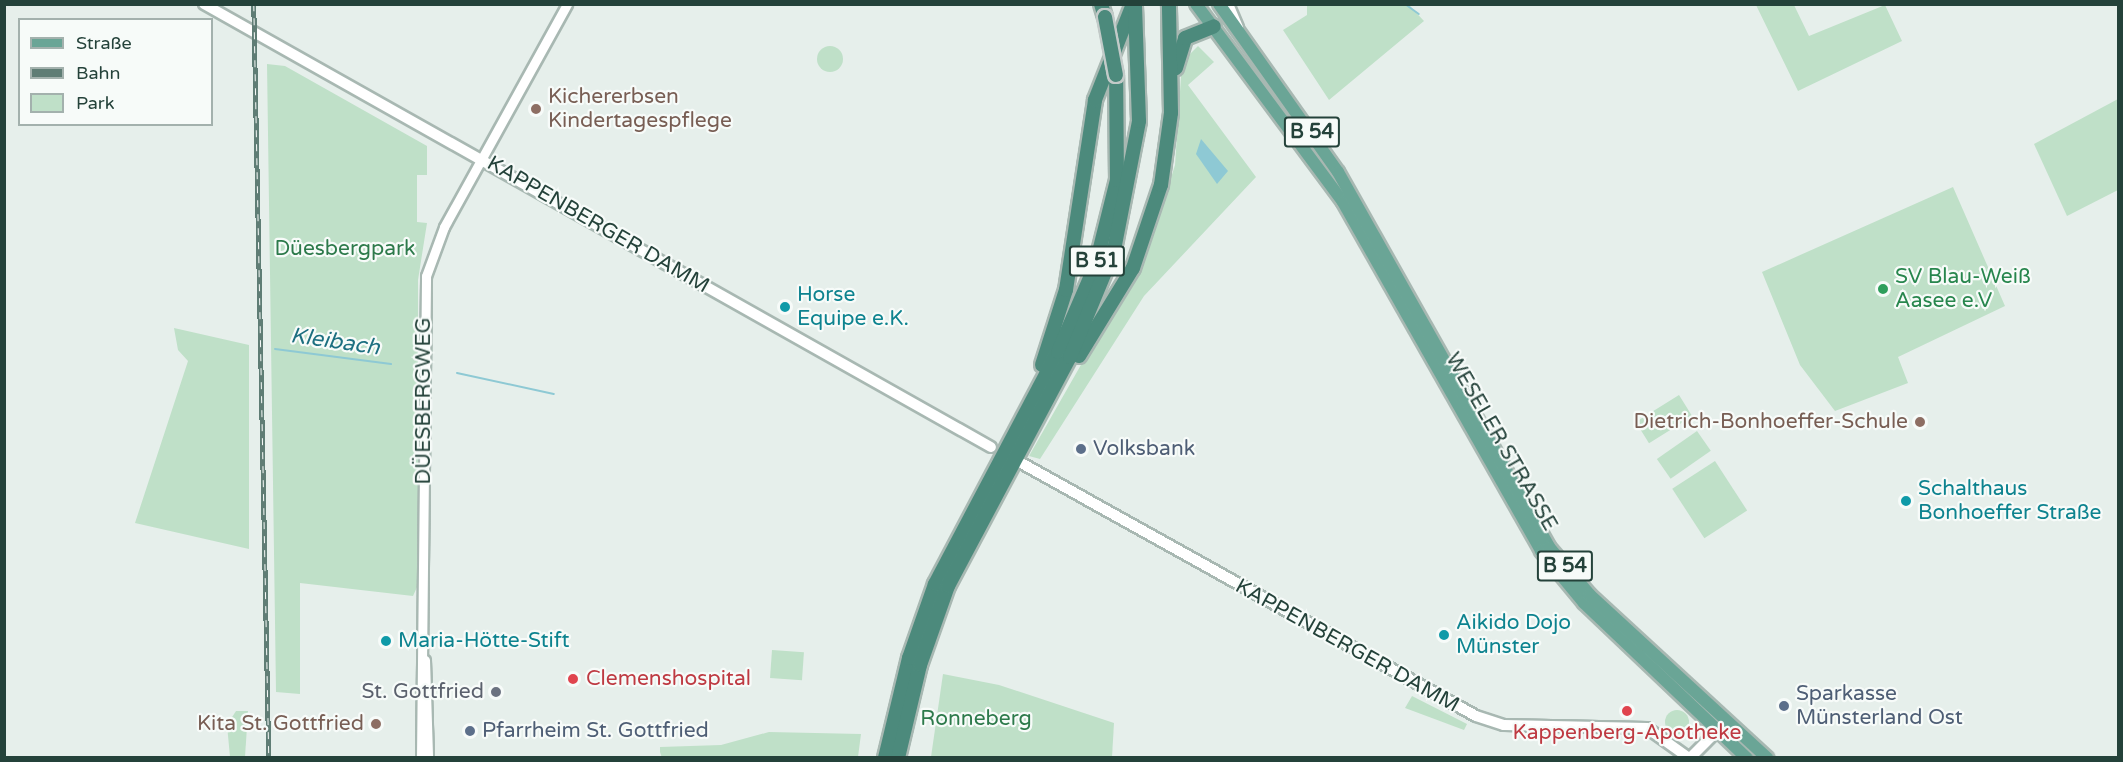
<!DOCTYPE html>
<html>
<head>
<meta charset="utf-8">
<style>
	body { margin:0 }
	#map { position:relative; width:2123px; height:762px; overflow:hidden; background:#e6efeb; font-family:"Varela Round",sans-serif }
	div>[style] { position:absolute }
	.green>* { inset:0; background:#bfe0c8; transform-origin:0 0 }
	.round { border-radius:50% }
	.water>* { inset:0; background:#8ec9d4 }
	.stream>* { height:2px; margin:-1px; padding:0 1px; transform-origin:1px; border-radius:1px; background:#8ec9d4 }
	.roads { filter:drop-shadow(2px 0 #a8b8b2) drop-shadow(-2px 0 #a8b8b2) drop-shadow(0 2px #a8b8b2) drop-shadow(0 -2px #a8b8b2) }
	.tertiary>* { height:9px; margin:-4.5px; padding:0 4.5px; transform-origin:4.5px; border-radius:4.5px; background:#fff }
	.secondary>* { height:10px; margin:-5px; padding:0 5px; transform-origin:5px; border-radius:5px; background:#fff }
	.primary>* { height:12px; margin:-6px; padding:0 6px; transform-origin:6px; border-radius:6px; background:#6aa596 }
	.trunk>* { height:14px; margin:-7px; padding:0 7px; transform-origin:7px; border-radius:7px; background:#4c8a7c }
	.rail>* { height:4.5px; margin-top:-2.25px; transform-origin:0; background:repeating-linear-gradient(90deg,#f7fbf9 0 7px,#5f7d75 0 14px); box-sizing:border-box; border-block:2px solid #5f7d75 }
	.bridges { filter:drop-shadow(2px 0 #c2cac8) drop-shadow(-2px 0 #c2cac8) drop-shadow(0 2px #c2cac8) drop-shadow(0 -2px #c2cac8) }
	.trunk-bridge>* { height:14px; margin:-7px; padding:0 7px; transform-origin:7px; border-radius:7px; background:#4c8a7c }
	.dots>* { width:16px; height:16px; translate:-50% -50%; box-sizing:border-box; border:3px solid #f7fbf9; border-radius:50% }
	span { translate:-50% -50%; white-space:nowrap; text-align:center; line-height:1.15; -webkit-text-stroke:4.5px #f7fbf9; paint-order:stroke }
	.shield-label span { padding:2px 4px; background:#f7fbf9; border:2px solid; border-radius:4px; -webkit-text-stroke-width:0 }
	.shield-label { font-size:20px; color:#24423a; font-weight:700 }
	.education-label { font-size:21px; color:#785e54 }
	.left { translate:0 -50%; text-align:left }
	.right { translate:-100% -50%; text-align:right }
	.street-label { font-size:21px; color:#24423a }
	.park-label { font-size:21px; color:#2d7a4b }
	.leisure-label { font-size:21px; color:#27864d }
	.culture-label { font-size:21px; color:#0d838f }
	.service-label { font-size:21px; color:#4e5e75 }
	.health-label { font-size:21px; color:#be3a42 }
	.worship-label { font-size:21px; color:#5b616d }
	.water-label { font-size:22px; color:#1c6f80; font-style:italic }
	.frame { position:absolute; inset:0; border:6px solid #24423a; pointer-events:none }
	.legend { position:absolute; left:18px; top:18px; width:195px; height:108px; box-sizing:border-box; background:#f7fbf9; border:2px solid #a3b1ad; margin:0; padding:8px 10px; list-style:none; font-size:18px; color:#24423a }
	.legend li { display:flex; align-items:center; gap:12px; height:30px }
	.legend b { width:30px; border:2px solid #a3b1ad }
</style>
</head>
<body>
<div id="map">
	<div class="green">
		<i style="clip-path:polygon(1307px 5px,1409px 5px,1424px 21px,1329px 100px,1283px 30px,1307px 15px)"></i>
		<i style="clip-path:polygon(1756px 5px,1794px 5px,1809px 36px,1885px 5px,1902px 41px,1798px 91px)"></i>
		<i class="round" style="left:817px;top:46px;width:26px;height:26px"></i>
		<i style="clip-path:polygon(1198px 46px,1214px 62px,1188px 85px,1256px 177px,1144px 296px,1040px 459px,1029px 456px,1151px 242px,1175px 165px,1182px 62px)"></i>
		<i style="clip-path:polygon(267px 64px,285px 66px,427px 146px,427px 175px,417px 175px,417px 222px,427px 223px,418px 280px,418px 585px,413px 596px,300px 583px,300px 694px,276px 692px)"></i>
		<i style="clip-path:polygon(2118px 99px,2118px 190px,2067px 216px,2034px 144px)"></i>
		<i style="clip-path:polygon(1953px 187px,2005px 306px,1898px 357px,1908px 383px,1835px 411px,1800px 365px,1762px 272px)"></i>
		<i style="clip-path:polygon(174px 328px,249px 345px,249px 549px,135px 523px,188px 361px,178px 350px)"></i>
		<i style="left:1679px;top:395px;width:25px;height:51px;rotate:58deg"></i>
		<i style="left:1697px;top:431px;width:24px;height:49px;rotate:55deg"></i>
		<i style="left:1715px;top:461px;width:59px;height:51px;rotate:57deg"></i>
		<i style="left:772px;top:650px;width:32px;height:28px;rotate:4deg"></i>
		<i style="clip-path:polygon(943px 674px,999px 685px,1114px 723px,1112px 757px,931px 757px)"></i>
		<i style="clip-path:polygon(1412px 696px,1467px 724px,1464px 730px,1405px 708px)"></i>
		<i class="round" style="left:1665px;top:710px;width:24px;height:24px"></i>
		<i style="clip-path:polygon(236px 711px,248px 711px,245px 757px,230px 757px,227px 725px)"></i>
		<i style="clip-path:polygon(769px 732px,861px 734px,858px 757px,662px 758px,660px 752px,660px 747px,721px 745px)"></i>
	</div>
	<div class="water">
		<i style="clip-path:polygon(1201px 139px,1228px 171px,1217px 184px,1196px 154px)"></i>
	</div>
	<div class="stream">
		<i style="left:1405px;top:4px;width:17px;rotate:36deg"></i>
		<i style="left:275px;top:349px;width:117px;rotate:7.4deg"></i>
		<i style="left:457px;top:373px;width:99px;rotate:12.2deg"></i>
	</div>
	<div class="roads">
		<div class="tertiary">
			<i style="left:425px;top:660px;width:97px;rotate:88.2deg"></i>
			<i style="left:421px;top:758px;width:482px;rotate:-89.4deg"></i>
			<i style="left:426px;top:276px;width:52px;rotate:-69.8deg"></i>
			<i style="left:444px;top:227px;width:255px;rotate:-61.1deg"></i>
		</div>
		<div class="secondary">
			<i style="left:204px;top:4px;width:903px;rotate:29.38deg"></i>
			<i style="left:1228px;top:4px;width:26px;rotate:67deg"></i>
			<i style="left:1023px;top:464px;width:518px;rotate:29.09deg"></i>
			<i style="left:1476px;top:716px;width:29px;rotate:18deg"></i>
			<i style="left:1504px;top:725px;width:143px;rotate:1.2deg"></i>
			<i style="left:1647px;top:728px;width:52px;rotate:35.5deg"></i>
			<i style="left:1690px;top:758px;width:48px;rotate:-45deg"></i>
		</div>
		<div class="primary">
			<i style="left:1196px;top:4px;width:247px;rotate:53.4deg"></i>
			<i style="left:1343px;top:202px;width:401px;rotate:60.4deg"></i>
			<i style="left:1541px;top:551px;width:67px;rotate:50.4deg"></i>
			<i style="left:1584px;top:603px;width:225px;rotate:43.6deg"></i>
			<i style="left:1219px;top:4px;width:206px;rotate:54.7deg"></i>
			<i style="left:1338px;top:172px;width:430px;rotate:60.6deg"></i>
			<i style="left:1549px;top:547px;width:63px;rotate:49.5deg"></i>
			<i style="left:1590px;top:595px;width:241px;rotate:42.6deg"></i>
		</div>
		<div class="trunk">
			<i style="left:1101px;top:4px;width:14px;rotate:73deg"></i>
			<i style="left:1176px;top:68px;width:31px;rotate:-73deg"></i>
			<i style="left:1185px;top:38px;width:31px;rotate:-22deg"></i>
			<i style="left:1079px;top:356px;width:103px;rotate:-58.5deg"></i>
			<i style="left:1133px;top:268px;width:88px;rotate:-71.4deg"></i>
			<i style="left:1161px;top:185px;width:73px;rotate:-82.1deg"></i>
			<i style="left:1171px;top:113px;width:109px;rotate:-91.1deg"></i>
			<i style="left:1042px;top:365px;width:79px;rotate:-72.3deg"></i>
			<i style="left:1066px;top:290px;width:192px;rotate:-81.3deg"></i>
			<i style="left:1095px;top:100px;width:103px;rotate:-68.4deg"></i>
			<i style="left:885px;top:758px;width:103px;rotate:-76.5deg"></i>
			<i style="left:909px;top:658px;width:78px;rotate:-70.6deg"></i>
			<i style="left:935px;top:584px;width:263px;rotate:-62.1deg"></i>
			<i style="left:1058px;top:352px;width:96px;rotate:-66.6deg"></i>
			<i style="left:1096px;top:264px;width:87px;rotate:-76deg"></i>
			<i style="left:1117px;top:180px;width:105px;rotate:-90.5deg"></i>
			<i style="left:898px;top:758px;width:96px;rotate:-76.7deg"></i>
			<i style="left:920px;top:665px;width:84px;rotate:-70.5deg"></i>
			<i style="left:948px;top:586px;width:259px;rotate:-62deg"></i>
			<i style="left:1070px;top:357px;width:116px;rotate:-67.6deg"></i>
			<i style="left:1114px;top:250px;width:131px;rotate:-79deg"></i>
			<i style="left:1139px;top:121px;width:117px;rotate:-92deg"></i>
		</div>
	</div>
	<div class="rail">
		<i style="left:254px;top:4px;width:754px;rotate:88.86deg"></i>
	</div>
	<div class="bridges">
		<div class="trunk-bridge">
			<i style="left:1105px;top:17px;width:59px;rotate:79.3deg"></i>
		</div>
	</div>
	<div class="dots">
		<i style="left:536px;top:109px;background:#8d6e63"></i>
		<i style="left:1883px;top:289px;background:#2e9e5b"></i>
		<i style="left:785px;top:307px;background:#0f9aa8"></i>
		<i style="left:1920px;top:422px;background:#8d6e63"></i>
		<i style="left:1081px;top:449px;background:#5c6f8a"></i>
		<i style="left:1906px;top:501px;background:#0f9aa8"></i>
		<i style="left:1444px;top:635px;background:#0f9aa8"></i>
		<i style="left:386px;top:641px;background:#0f9aa8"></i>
		<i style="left:573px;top:679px;background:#e0444e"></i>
		<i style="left:496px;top:692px;background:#6b7280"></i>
		<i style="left:1784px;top:706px;background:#5c6f8a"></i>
		<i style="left:1627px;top:711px;background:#e0444e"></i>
		<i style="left:376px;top:724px;background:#8d6e63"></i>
		<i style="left:470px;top:731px;background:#5c6f8a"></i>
	</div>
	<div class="shield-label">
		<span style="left:1312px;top:132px">B 54</span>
		<span style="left:1097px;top:261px">B 51</span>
		<span style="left:1565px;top:566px">B 54</span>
	</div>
	<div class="education-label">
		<span class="left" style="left:548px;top:109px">Kichererbsen<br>Kindertagespflege</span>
		<span class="right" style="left:1908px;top:422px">Dietrich-Bonhoeffer-Schule</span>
		<span class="right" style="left:364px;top:724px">Kita St. Gottfried</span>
	</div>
	<div class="street-label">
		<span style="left:598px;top:225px;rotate:30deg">KAPPENBERGER DAMM</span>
		<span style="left:424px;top:401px;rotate:-90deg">DÜESBERGWEG</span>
		<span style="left:1501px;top:442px;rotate:60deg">WESELER STRASSE</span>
		<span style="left:1347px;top:646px;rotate:29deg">KAPPENBERGER DAMM</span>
	</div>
	<div class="park-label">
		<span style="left:345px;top:249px">Düesbergpark</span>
		<span style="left:976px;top:719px">Ronneberg</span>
	</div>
	<div class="leisure-label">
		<span class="left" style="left:1895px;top:289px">SV Blau-Weiß<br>Aasee e.V</span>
	</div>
	<div class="culture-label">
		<span class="left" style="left:797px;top:307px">Horse<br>Equipe e.K.</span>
		<span class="left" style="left:1918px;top:501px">Schalthaus<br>Bonhoeffer Straße</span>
		<span class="left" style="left:1456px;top:635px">Aikido Dojo<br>Münster</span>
		<span class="left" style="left:398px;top:641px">Maria-Hötte-Stift</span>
	</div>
	<div class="service-label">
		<span class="left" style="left:1093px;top:449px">Volksbank</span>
		<span class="left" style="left:1796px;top:706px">Sparkasse<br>Münsterland Ost</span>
		<span class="left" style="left:482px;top:731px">Pfarrheim St. Gottfried</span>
	</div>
	<div class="health-label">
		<span class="left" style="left:586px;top:679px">Clemenshospital</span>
		<span style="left:1627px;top:733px">Kappenberg-Apotheke</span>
	</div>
	<div class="worship-label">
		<span class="right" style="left:484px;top:692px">St. Gottfried</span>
	</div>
	<div class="water-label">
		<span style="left:335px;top:342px;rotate:8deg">Kleibach</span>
	</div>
	<div class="frame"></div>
	<ul class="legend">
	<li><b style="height:8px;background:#6aa596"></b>Straße</li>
	<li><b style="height:8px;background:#5f7d75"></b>Bahn</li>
	<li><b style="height:16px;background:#bfe0c8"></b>Park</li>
	</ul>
</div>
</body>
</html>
